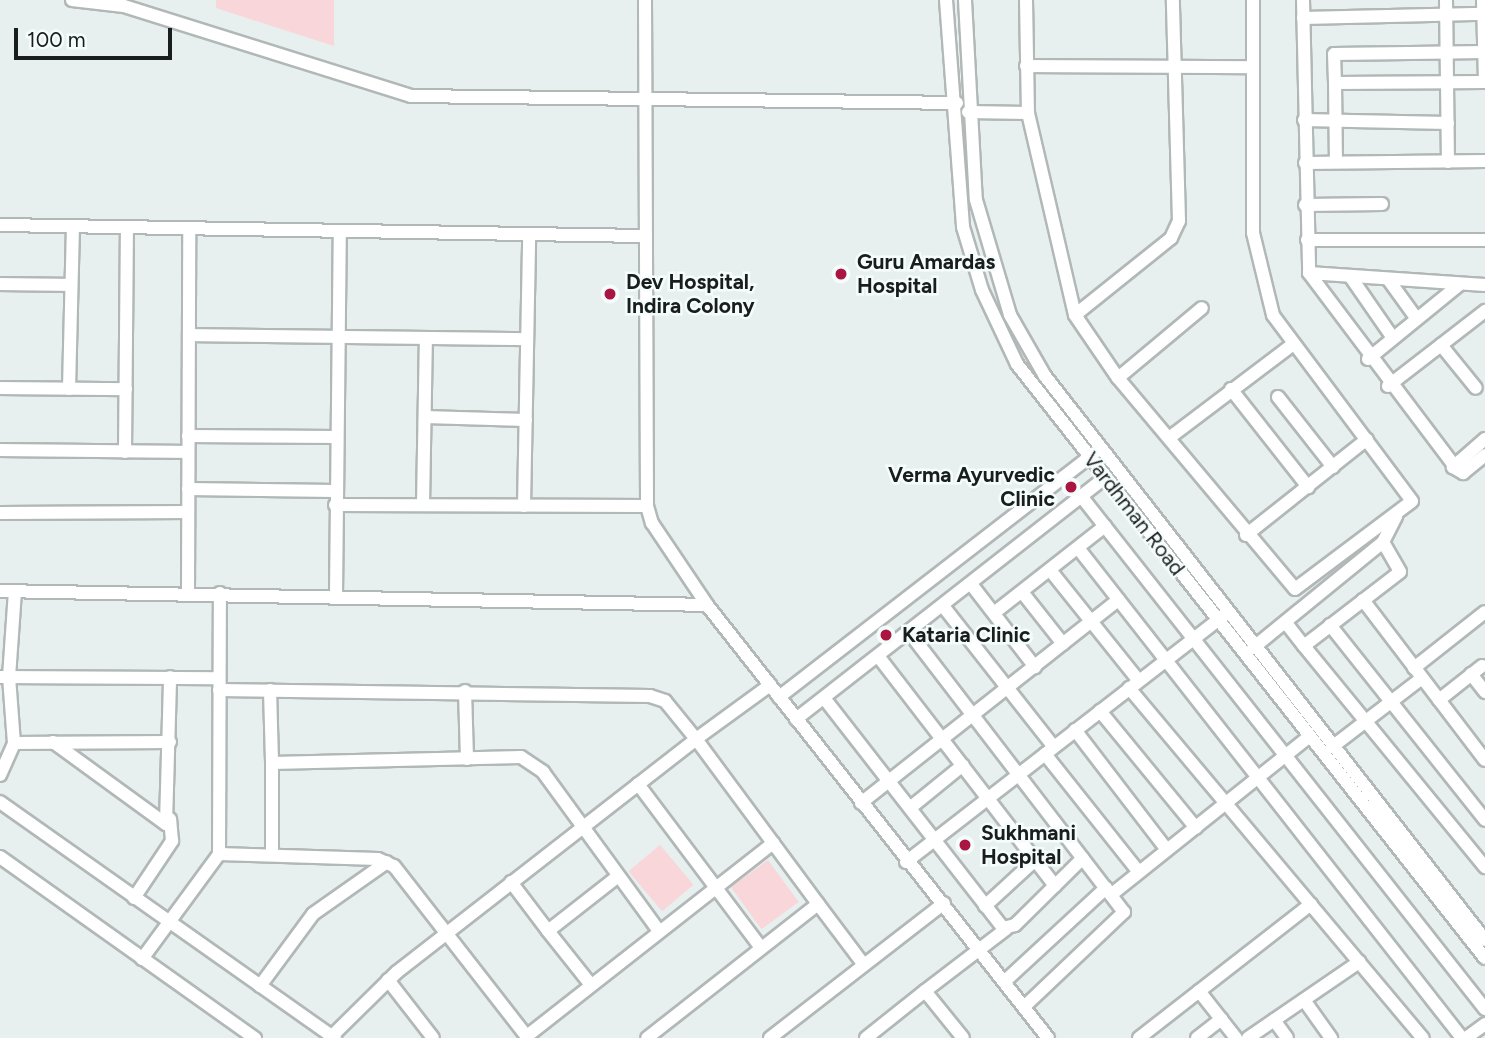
<!DOCTYPE html>
<html>
<head>
<meta charset="utf-8">
<style>
	body { margin:0 }
	#map { position:relative; width:1485px; height:1038px; overflow:hidden; background:#e8efef; font-family:Figtree,sans-serif }
	div>[style] { position:absolute }
	.green>* { inset:0; background:#f9d6d9; transform-origin:0 0 }
	.roads { filter:drop-shadow(2px 0 #b1b8b7) drop-shadow(-2px 0 #b1b8b7) drop-shadow(0 2px #b1b8b7) drop-shadow(0 -2px #b1b8b7) }
	.minor>* { height:12px; margin:-6px; padding:0 6px; transform-origin:6px; border-radius:6px; background:#fff }
	.dots>* { width:19px; height:19px; translate:-50% -50%; box-sizing:border-box; border:4px solid #f5fdfc; border-radius:50% }
	span { translate:-50% -50%; white-space:nowrap; text-align:center; line-height:1.15; -webkit-text-stroke:5px #f5fdfc; paint-order:stroke }
	.poi-label { font-size:21px; color:#1a1d1d; font-weight:700 }
	.left { translate:0 -50%; text-align:left }
	.right { translate:-100% -50%; text-align:right }
	.street-label { font-size:21px; color:#1a1d1d }
	.scale { position:absolute; left:14px; top:28px; width:158px; height:32px; box-sizing:border-box; border:4px solid #1a1d1d; border-top:0; padding-left:9px; font-size:21px; line-height:24px; white-space:nowrap; color:#1a1d1d; -webkit-text-stroke:5px #f5fdfc; paint-order:stroke }
</style>
</head>
<body>
<div id="map">
	<div class="green">
		<i style="clip-path:polygon(216px 0,334px 0,334px 46px,216px 8px)"></i>
		<i style="left:660px;top:845px;width:52px;height:41px;rotate:50deg"></i>
		<i style="left:768px;top:860px;width:52px;height:46px;rotate:54deg"></i>
	</div>
	<div class="roads">
		<div class="minor">
			<i style="left:72px;top:0;width:52px;rotate:6.6deg"></i>
			<i style="left:124px;top:6px;width:301px;rotate:17.4deg"></i>
			<i style="left:411px;top:96px;width:546px;rotate:0.73deg"></i>
			<i style="left:645px;top:0;width:506px;rotate:89.77deg"></i>
			<i style="left:647px;top:506px;width:18px;rotate:74deg"></i>
			<i style="left:652px;top:523px;width:99px;rotate:56.1deg"></i>
			<i style="left:707px;top:605px;width:551px;rotate:51.78deg"></i>
			<i style="left:946px;top:0;width:228px;rotate:85.7deg"></i>
			<i style="left:963px;top:227px;width:66px;rotate:73.2deg"></i>
			<i style="left:982px;top:290px;width:82px;rotate:64.7deg"></i>
			<i style="left:1017px;top:364px;width:756px;rotate:51.77deg"></i>
			<i style="left:965px;top:0;width:200px;rotate:86.9deg"></i>
			<i style="left:976px;top:200px;width:120px;rotate:73.5deg"></i>
			<i style="left:1010px;top:315px;width:70px;rotate:60.2deg"></i>
			<i style="left:1045px;top:376px;width:715px;rotate:52.04deg"></i>
			<i style="left:1026px;top:0;width:113px;rotate:89deg"></i>
			<i style="left:1028px;top:113px;width:207px;rotate:76.9deg"></i>
			<i style="left:1075px;top:315px;width:76px;rotate:55.7deg"></i>
			<i style="left:1118px;top:378px;width:275px;rotate:50deg"></i>
			<i style="left:1295px;top:589px;width:146px;rotate:-36.9deg"></i>
			<i style="left:1412px;top:501px;width:232px;rotate:-126.8deg"></i>
			<i style="left:1273px;top:315px;width:84px;rotate:-103.7deg"></i>
			<i style="left:1253px;top:233px;width:233px;rotate:-90deg"></i>
			<i style="left:1303px;top:0;width:273px;rotate:88.7deg"></i>
			<i style="left:1309px;top:273px;width:176px;rotate:3.9deg"></i>
			<i style="left:1446px;top:0;width:162px;rotate:89.3deg"></i>
			<i style="left:1483px;top:0;width:81px;rotate:88.6deg"></i>
			<i style="left:1303px;top:18px;width:182px;rotate:-1.3deg"></i>
			<i style="left:1485px;top:52px;width:151px;rotate:179.2deg"></i>
			<i style="left:1334px;top:54px;width:29px;rotate:88deg"></i>
			<i style="left:1335px;top:83px;width:150px;rotate:-0.4deg"></i>
			<i style="left:1026px;top:66px;width:227px;rotate:0.3deg"></i>
			<i style="left:1335px;top:83px;width:79px;rotate:89.3deg"></i>
			<i style="left:968px;top:112px;width:60px;rotate:1deg"></i>
			<i style="left:1304px;top:120px;width:144px;rotate:1.2deg"></i>
			<i style="left:1305px;top:163px;width:180px;rotate:-0.6deg"></i>
			<i style="left:1305px;top:205px;width:77px;rotate:-0.7deg"></i>
			<i style="left:0;top:225px;width:646px;rotate:0.98deg"></i>
			<i style="left:1307px;top:240px;width:178px"></i>
			<i style="left:1309px;top:273px;width:239px;rotate:53deg"></i>
			<i style="left:1350px;top:276px;width:75px;rotate:55.3deg"></i>
			<i style="left:1388px;top:279px;width:49px;rotate:54.1deg"></i>
			<i style="left:0;top:284px;width:71px;rotate:0.8deg"></i>
			<i style="left:1075px;top:315px;width:123px;rotate:-38.7deg"></i>
			<i style="left:1171px;top:238px;width:19px;rotate:-65deg"></i>
			<i style="left:1179px;top:221px;width:221px;rotate:-91.6deg"></i>
			<i style="left:189px;top:335px;width:338px;rotate:0.7deg"></i>
			<i style="left:1441px;top:345px;width:55px;rotate:50.9deg"></i>
			<i style="left:1368px;top:359px;width:117px;rotate:-39.1deg"></i>
			<i style="left:1118px;top:378px;width:109px;rotate:-39.8deg"></i>
			<i style="left:1388px;top:386px;width:123px;rotate:-37.7deg"></i>
			<i style="left:0;top:388px;width:126px;rotate:0.5deg"></i>
			<i style="left:69px;top:389px;width:162px;rotate:-88.6deg"></i>
			<i style="left:1231px;top:389px;width:125px;rotate:51.8deg"></i>
			<i style="left:1278px;top:397px;width:89px;rotate:51.8deg"></i>
			<i style="left:425px;top:417px;width:101px;rotate:1.7deg"></i>
			<i style="left:188px;top:436px;width:148px;rotate:0.4deg"></i>
			<i style="left:1169px;top:438px;width:154px;rotate:-37.1deg"></i>
			<i style="left:1485px;top:439px;width:43px;rotate:138.8deg"></i>
			<i style="left:1453px;top:467px;width:12px;rotate:31deg"></i>
			<i style="left:1463px;top:473px;width:28px;rotate:-39deg"></i>
			<i style="left:0;top:450px;width:188px;rotate:0.6deg"></i>
			<i style="left:125px;top:452px;width:225px;rotate:-89.5deg"></i>
			<i style="left:188px;top:489px;width:147px;rotate:0.8deg"></i>
			<i style="left:1081px;top:496px;width:653px;rotate:51.78deg"></i>
			<i style="left:335px;top:505px;width:312px;rotate:0.2deg"></i>
			<i style="left:423px;top:505px;width:167px;rotate:-89deg"></i>
			<i style="left:524px;top:506px;width:272px;rotate:-88.9deg"></i>
			<i style="left:0;top:513px;width:188px;rotate:-0.3deg"></i>
			<i style="left:1246px;top:535px;width:154px;rotate:-38.4deg"></i>
			<i style="left:1383px;top:542px;width:34px;rotate:60deg"></i>
			<i style="left:1400px;top:572px;width:121px;rotate:142.4deg"></i>
			<i style="left:1304px;top:646px;width:286px;rotate:50.7deg"></i>
			<i style="left:1078px;top:548px;width:623px;rotate:51.92deg"></i>
			<i style="left:1050px;top:570px;width:142px;rotate:51.3deg"></i>
			<i style="left:971px;top:584px;width:105px;rotate:52.4deg"></i>
			<i style="left:0;top:591px;width:707px;rotate:1.13deg"></i>
			<i style="left:15px;top:591px;width:86px;rotate:94deg"></i>
			<i style="left:9px;top:677px;width:66px;rotate:85.7deg"></i>
			<i style="left:14px;top:743px;width:156px;rotate:-0.4deg"></i>
			<i style="left:1022px;top:592px;width:66px;rotate:51.7deg"></i>
			<i style="left:188px;top:593px;width:365px;rotate:-89.8deg"></i>
			<i style="left:336px;top:595px;width:364px;rotate:-89.4deg"></i>
			<i style="left:1363px;top:600px;width:201px;rotate:52.7deg"></i>
			<i style="left:943px;top:606px;width:179px;rotate:51.8deg"></i>
			<i style="left:994px;top:613px;width:141px;rotate:-38.1deg"></i>
			<i style="left:1286px;top:623px;width:29px;rotate:52deg"></i>
			<i style="left:1330px;top:625px;width:249px;rotate:51.5deg"></i>
			<i style="left:909px;top:632px;width:353px;rotate:52.5deg"></i>
			<i style="left:1124px;top:912px;width:138px;rotate:136.5deg"></i>
			<i style="left:1253px;top:648px;width:168px;rotate:-39.2deg"></i>
			<i style="left:1383px;top:542px;width:29px;rotate:-63deg"></i>
			<i style="left:878px;top:656px;width:290px;rotate:52.4deg"></i>
			<i style="left:1414px;top:668px;width:90px;rotate:-38.3deg"></i>
			<i style="left:1471px;top:674px;width:23px;rotate:52deg"></i>
			<i style="left:0;top:677px;width:219px;rotate:0.3deg"></i>
			<i style="left:1129px;top:688px;width:457px;rotate:50deg"></i>
			<i style="left:219px;top:690px;width:431px;rotate:0.8deg"></i>
			<i style="left:650px;top:696px;width:16px;rotate:18deg"></i>
			<i style="left:665px;top:701px;width:49px;rotate:50.8deg"></i>
			<i style="left:696px;top:739px;width:92px;rotate:-36.1deg"></i>
			<i style="left:270px;top:690px;width:73px;rotate:88.4deg"></i>
			<i style="left:465px;top:691px;width:68px;rotate:88.3deg"></i>
			<i style="left:779px;top:697px;width:399px;rotate:-37.7deg"></i>
			<i style="left:824px;top:698px;width:291px;rotate:52.1deg"></i>
			<i style="left:1003px;top:928px;width:12px;rotate:-14deg"></i>
			<i style="left:1015px;top:925px;width:95px;rotate:-44.6deg"></i>
			<i style="left:1439px;top:700px;width:55px;rotate:-38.3deg"></i>
			<i style="left:1100px;top:711px;width:151px;rotate:50.6deg"></i>
			<i style="left:796px;top:719px;width:392px;rotate:-38deg"></i>
			<i style="left:1075px;top:730px;width:151px;rotate:52.5deg"></i>
			<i style="left:53px;top:742px;width:140px;rotate:36deg"></i>
			<i style="left:166px;top:824px;width:147px;rotate:-88.4deg"></i>
			<i style="left:1332px;top:747px;width:113px;rotate:-37.5deg"></i>
			<i style="left:1045px;top:754px;width:151px;rotate:51.5deg"></i>
			<i style="left:0;top:775px;width:35px;rotate:-66deg"></i>
			<i style="left:638px;top:784px;width:205px;rotate:53.1deg"></i>
			<i style="left:0;top:802px;width:410px;rotate:35.2deg"></i>
			<i style="left:861px;top:803px;width:328px;rotate:-38.3deg"></i>
			<i style="left:910px;top:808px;width:68px;rotate:-39.1deg"></i>
			<i style="left:272px;top:853px;width:90px;rotate:-90deg"></i>
			<i style="left:272px;top:763px;width:249px;rotate:-1.4deg"></i>
			<i style="left:521px;top:757px;width:27px;rotate:34deg"></i>
			<i style="left:543px;top:772px;width:197px;rotate:53.9deg"></i>
			<i style="left:219px;top:854px;width:159px;rotate:1.8deg"></i>
			<i style="left:378px;top:859px;width:17px;rotate:24deg"></i>
			<i style="left:394px;top:866px;width:218px;rotate:52.1deg"></i>
			<i style="left:0;top:857px;width:313px;rotate:35.4deg"></i>
			<i style="left:906px;top:862px;width:403px;rotate:-37.8deg"></i>
			<i style="left:511px;top:882px;width:61px;rotate:52.9deg"></i>
			<i style="left:1112px;top:894px;width:253px;rotate:-38.6deg"></i>
			<i style="left:134px;top:898px;width:69px;rotate:-56.3deg"></i>
			<i style="left:172px;top:841px;width:22px;rotate:-95deg"></i>
			<i style="left:818px;top:904px;width:76px;rotate:53deg"></i>
			<i style="left:985px;top:906px;width:68px;rotate:-42.6deg"></i>
			<i style="left:142px;top:959px;width:130px;rotate:-53.7deg"></i>
			<i style="left:219px;top:854px;width:261px;rotate:-89.8deg"></i>
			<i style="left:388px;top:980px;width:73px;rotate:52.2deg"></i>
			<i style="left:1004px;top:982px;width:139px;rotate:-42.7deg"></i>
			<i style="left:591px;top:985px;width:69px;rotate:-128.5deg"></i>
			<i style="left:548px;top:931px;width:88px;rotate:-38deg"></i>
			<i style="left:260px;top:986px;width:89px;rotate:-53.6deg"></i>
			<i style="left:313px;top:914px;width:90px;rotate:-35.1deg"></i>
			<i style="left:925px;top:991px;width:102px;rotate:-37.4deg"></i>
			<i style="left:1199px;top:991px;width:60px;rotate:51.8deg"></i>
			<i style="left:1304px;top:1000px;width:47px;rotate:54.6deg"></i>
			<i style="left:1274px;top:1020px;width:22px;rotate:54deg"></i>
			<i style="left:332px;top:1036px;width:91px;rotate:-44.6deg"></i>
			<i style="left:397px;top:972px;width:379px;rotate:-37.9deg"></i>
			<i style="left:696px;top:739px;width:205px;rotate:53.5deg"></i>
			<i style="left:818px;top:904px;width:217px;rotate:141.9deg"></i>
			<i style="left:527px;top:1036px;width:313px;rotate:-38.1deg"></i>
			<i style="left:770px;top:1038px;width:220px;rotate:-37.8deg"></i>
			<i style="left:866px;top:1038px;width:75px;rotate:-38.5deg"></i>
			<i style="left:925px;top:991px;width:60px;rotate:51deg"></i>
			<i style="left:1139px;top:1038px;width:218px;rotate:-37.9deg"></i>
			<i style="left:1197px;top:1038px;width:31px;rotate:-38deg"></i>
			<i style="left:1248px;top:1038px;width:135px;rotate:-34.4deg"></i>
			<i style="left:1466px;top:1038px;width:24px;rotate:-36deg"></i>
		</div>
	</div>
	<div class="dots">
		<i style="left:841px;top:274px;background:#ab1541"></i>
		<i style="left:610px;top:294px;background:#ab1541"></i>
		<i style="left:1071px;top:487px;background:#ab1541"></i>
		<i style="left:886px;top:635px;background:#ab1541"></i>
		<i style="left:965px;top:845px;background:#ab1541"></i>
	</div>
	<div class="poi-label">
		<span class="left" style="left:857px;top:274px">Guru Amardas<br>Hospital</span>
		<span class="left" style="left:626px;top:294px">Dev Hospital,<br>Indira Colony</span>
		<span class="right" style="left:1055px;top:487px">Verma Ayurvedic<br>Clinic</span>
		<span class="left" style="left:902px;top:635px">Kataria Clinic</span>
		<span class="left" style="left:981px;top:845px">Sukhmani<br>Hospital</span>
	</div>
	<div class="street-label">
		<span style="left:1134px;top:514px;rotate:52deg">Vardhman Road</span>
	</div>
	<div class="scale">100 m</div>
</div>
</body>
</html>
